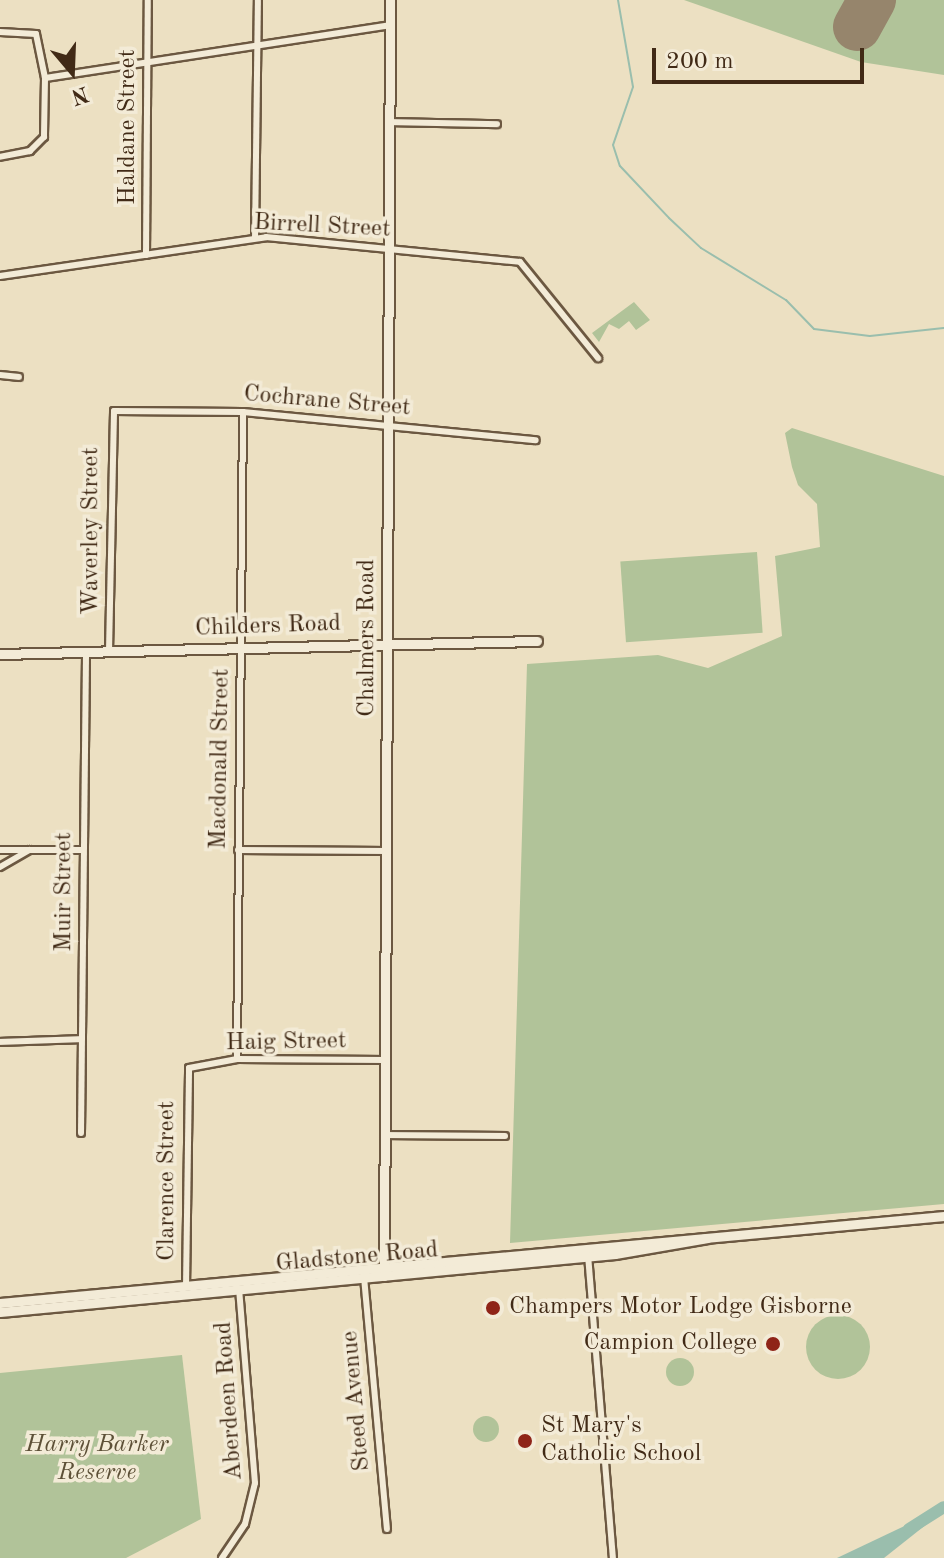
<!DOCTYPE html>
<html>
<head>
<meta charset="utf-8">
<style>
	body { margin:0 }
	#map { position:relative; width:944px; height:1558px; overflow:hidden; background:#ece0c2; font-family:"Old Standard TT",serif }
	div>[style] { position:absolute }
	.green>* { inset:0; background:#b1c399; transform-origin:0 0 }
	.round { border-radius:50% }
	.water>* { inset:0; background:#9abead }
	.stream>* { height:2px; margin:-1px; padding:0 1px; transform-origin:1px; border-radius:1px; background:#9abead }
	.river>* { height:12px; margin:-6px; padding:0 6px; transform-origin:6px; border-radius:6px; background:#9abead }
	.runway>* { height:48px; margin:-24px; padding:0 24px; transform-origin:24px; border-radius:24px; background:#96856c }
	.roads { filter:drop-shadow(2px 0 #6c5841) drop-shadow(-2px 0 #6c5841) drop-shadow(0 2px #6c5841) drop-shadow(0 -2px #6c5841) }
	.street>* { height:6px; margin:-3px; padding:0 3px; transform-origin:3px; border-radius:3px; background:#f3ebd7 }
	.secondary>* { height:9px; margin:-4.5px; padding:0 4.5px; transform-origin:4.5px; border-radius:4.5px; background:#f3ebd7 }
	.dots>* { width:22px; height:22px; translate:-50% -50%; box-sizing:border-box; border:4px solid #f3ebd7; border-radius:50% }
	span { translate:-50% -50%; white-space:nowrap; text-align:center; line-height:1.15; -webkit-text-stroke:7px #f3ebd7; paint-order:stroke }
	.street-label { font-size:24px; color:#412a16 }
	.poi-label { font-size:24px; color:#412a16 }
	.left { translate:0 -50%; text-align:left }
	.right { translate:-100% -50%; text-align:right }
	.park-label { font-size:24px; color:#5d5037; font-style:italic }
	.north { position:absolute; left:32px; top:32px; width:80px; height:80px; -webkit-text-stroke:6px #f3ebd7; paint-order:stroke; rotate:161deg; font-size:22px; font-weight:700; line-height:32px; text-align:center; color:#412a16 }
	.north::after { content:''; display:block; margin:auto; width:28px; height:36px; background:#412a16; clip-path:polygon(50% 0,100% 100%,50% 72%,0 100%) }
	.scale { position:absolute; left:652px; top:48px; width:212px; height:36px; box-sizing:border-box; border:4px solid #412a16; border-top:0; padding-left:10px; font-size:24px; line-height:28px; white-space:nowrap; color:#412a16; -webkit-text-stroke:6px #f3ebd7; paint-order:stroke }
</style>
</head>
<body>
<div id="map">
	<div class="green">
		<i style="clip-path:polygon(684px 0,944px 0,944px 75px,861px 62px)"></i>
		<i style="clip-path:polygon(634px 302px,650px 320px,636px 330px,629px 321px,619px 329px,609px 324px,599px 342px,592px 333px)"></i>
		<i style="clip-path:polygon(792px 428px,944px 476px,944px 1204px,510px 1243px,527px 664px,658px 655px,708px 668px,782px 636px,775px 556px,820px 547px,817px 504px,798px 485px,792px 467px,785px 433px)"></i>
		<i style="left:757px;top:552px;width:81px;height:137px;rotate:86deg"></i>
		<i class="round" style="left:806px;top:1315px;width:64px;height:64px"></i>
		<i style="clip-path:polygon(182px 1355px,201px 1519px,126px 1558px,0 1558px,0 1373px)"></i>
		<i class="round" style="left:666px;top:1358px;width:28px;height:28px"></i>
		<i class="round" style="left:473px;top:1416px;width:26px;height:26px"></i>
	</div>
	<div class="water">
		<i style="clip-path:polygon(932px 1520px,884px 1558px,837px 1558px,915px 1521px)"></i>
	</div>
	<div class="stream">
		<i style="left:618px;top:0;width:88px;rotate:80.2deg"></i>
		<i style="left:633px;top:87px;width:61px;rotate:109deg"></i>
		<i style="left:613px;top:145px;width:22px;rotate:72deg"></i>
		<i style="left:620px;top:166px;width:71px;rotate:46.7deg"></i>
		<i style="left:669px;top:218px;width:44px;rotate:43.2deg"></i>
		<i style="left:701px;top:248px;width:100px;rotate:31.5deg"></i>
		<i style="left:786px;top:300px;width:40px;rotate:46deg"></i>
		<i style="left:814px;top:329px;width:56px;rotate:7.1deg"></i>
		<i style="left:870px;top:336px;width:74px;rotate:-6.2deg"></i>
	</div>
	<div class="river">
		<i style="left:909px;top:1529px;width:41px;rotate:-32.2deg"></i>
	</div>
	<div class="runway">
		<i style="left:857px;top:27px;width:31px;rotate:-61deg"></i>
	</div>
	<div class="roads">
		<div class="street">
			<i style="left:0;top:32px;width:36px;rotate:3deg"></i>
			<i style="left:36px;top:34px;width:45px;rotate:78.4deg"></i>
			<i style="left:45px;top:78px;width:59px;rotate:91deg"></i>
			<i style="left:44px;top:137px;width:20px;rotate:135deg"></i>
			<i style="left:30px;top:151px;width:31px;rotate:169deg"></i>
			<i style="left:45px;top:78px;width:349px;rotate:-8.7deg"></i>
			<i style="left:389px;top:122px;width:108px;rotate:1.1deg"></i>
			<i style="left:255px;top:238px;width:238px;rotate:-89.3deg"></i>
			<i style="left:146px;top:255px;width:255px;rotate:-89.6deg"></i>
			<i style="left:0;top:276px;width:269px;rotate:-8.3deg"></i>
			<i style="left:266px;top:237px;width:255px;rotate:5.6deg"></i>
			<i style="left:520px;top:262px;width:124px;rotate:50.9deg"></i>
			<i style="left:0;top:375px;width:19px;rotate:6deg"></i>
			<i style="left:109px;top:651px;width:240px;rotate:-88.8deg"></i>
			<i style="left:114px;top:411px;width:129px;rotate:0.4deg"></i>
			<i style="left:243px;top:412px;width:294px;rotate:5.5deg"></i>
			<i style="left:0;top:850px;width:83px"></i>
			<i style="left:238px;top:850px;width:149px;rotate:0.4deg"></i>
			<i style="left:0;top:867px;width:34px;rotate:-30deg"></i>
			<i style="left:0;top:1042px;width:82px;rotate:-2.1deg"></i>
			<i style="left:237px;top:1059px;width:647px;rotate:-89.47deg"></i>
			<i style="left:81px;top:1133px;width:481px;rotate:-89.4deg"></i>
			<i style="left:384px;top:1135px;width:121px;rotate:0.5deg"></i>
			<i style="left:588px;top:1255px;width:304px;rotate:85.3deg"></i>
			<i style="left:364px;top:1277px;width:253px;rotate:84.8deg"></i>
			<i style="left:186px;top:1287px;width:219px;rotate:-89.2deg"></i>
			<i style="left:189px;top:1068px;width:49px;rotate:-10.6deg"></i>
			<i style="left:237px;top:1059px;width:148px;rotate:0.4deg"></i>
			<i style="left:222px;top:1558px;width:41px;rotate:-55.9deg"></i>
			<i style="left:245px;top:1524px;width:42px;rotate:-76.3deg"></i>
			<i style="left:255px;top:1483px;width:195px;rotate:-94.7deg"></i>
		</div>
		<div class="secondary">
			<i style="left:0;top:654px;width:537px;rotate:-1.39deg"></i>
			<i style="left:384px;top:1276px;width:1276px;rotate:-89.73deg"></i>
			<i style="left:0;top:1303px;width:948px;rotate:-5.27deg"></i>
			<i style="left:0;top:1312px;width:618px;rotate:-5.39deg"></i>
			<i style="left:615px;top:1254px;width:94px;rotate:-9.8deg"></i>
		</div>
	</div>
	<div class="dots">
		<i style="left:493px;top:1308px;background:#8f2418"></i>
		<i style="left:773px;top:1344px;background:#8f2418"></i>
		<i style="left:525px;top:1441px;background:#8f2418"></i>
	</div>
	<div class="street-label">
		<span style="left:129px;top:127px;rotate:-90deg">Haldane Street</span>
		<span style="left:322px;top:227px;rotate:3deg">Birrell Street</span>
		<span style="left:327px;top:402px;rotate:5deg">Cochrane Street</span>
		<span style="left:92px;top:531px;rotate:-90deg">Waverley Street</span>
		<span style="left:268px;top:627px;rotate:-2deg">Childers Road</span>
		<span style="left:368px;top:638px;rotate:-90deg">Chalmers Road</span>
		<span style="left:221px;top:759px;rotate:-89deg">Macdonald Street</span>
		<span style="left:65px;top:892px;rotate:-90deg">Muir Street</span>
		<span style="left:286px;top:1043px;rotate:-1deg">Haig Street</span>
		<span style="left:168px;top:1181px;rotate:-90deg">Clarence Street</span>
		<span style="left:357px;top:1258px;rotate:-5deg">Gladstone Road</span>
		<span style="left:230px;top:1401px;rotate:-94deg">Aberdeen Road</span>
		<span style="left:357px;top:1401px;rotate:-95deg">Steed Avenue</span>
	</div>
	<div class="poi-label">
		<span class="left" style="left:509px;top:1308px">Champers Motor Lodge Gisborne</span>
		<span class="right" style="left:757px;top:1344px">Campion College</span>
		<span class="left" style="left:541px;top:1441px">St Mary's<br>Catholic School</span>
	</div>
	<div class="park-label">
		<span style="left:97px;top:1460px">Harry Barker<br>Reserve</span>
	</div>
	<div class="north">N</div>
	<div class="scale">200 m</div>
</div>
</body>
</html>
